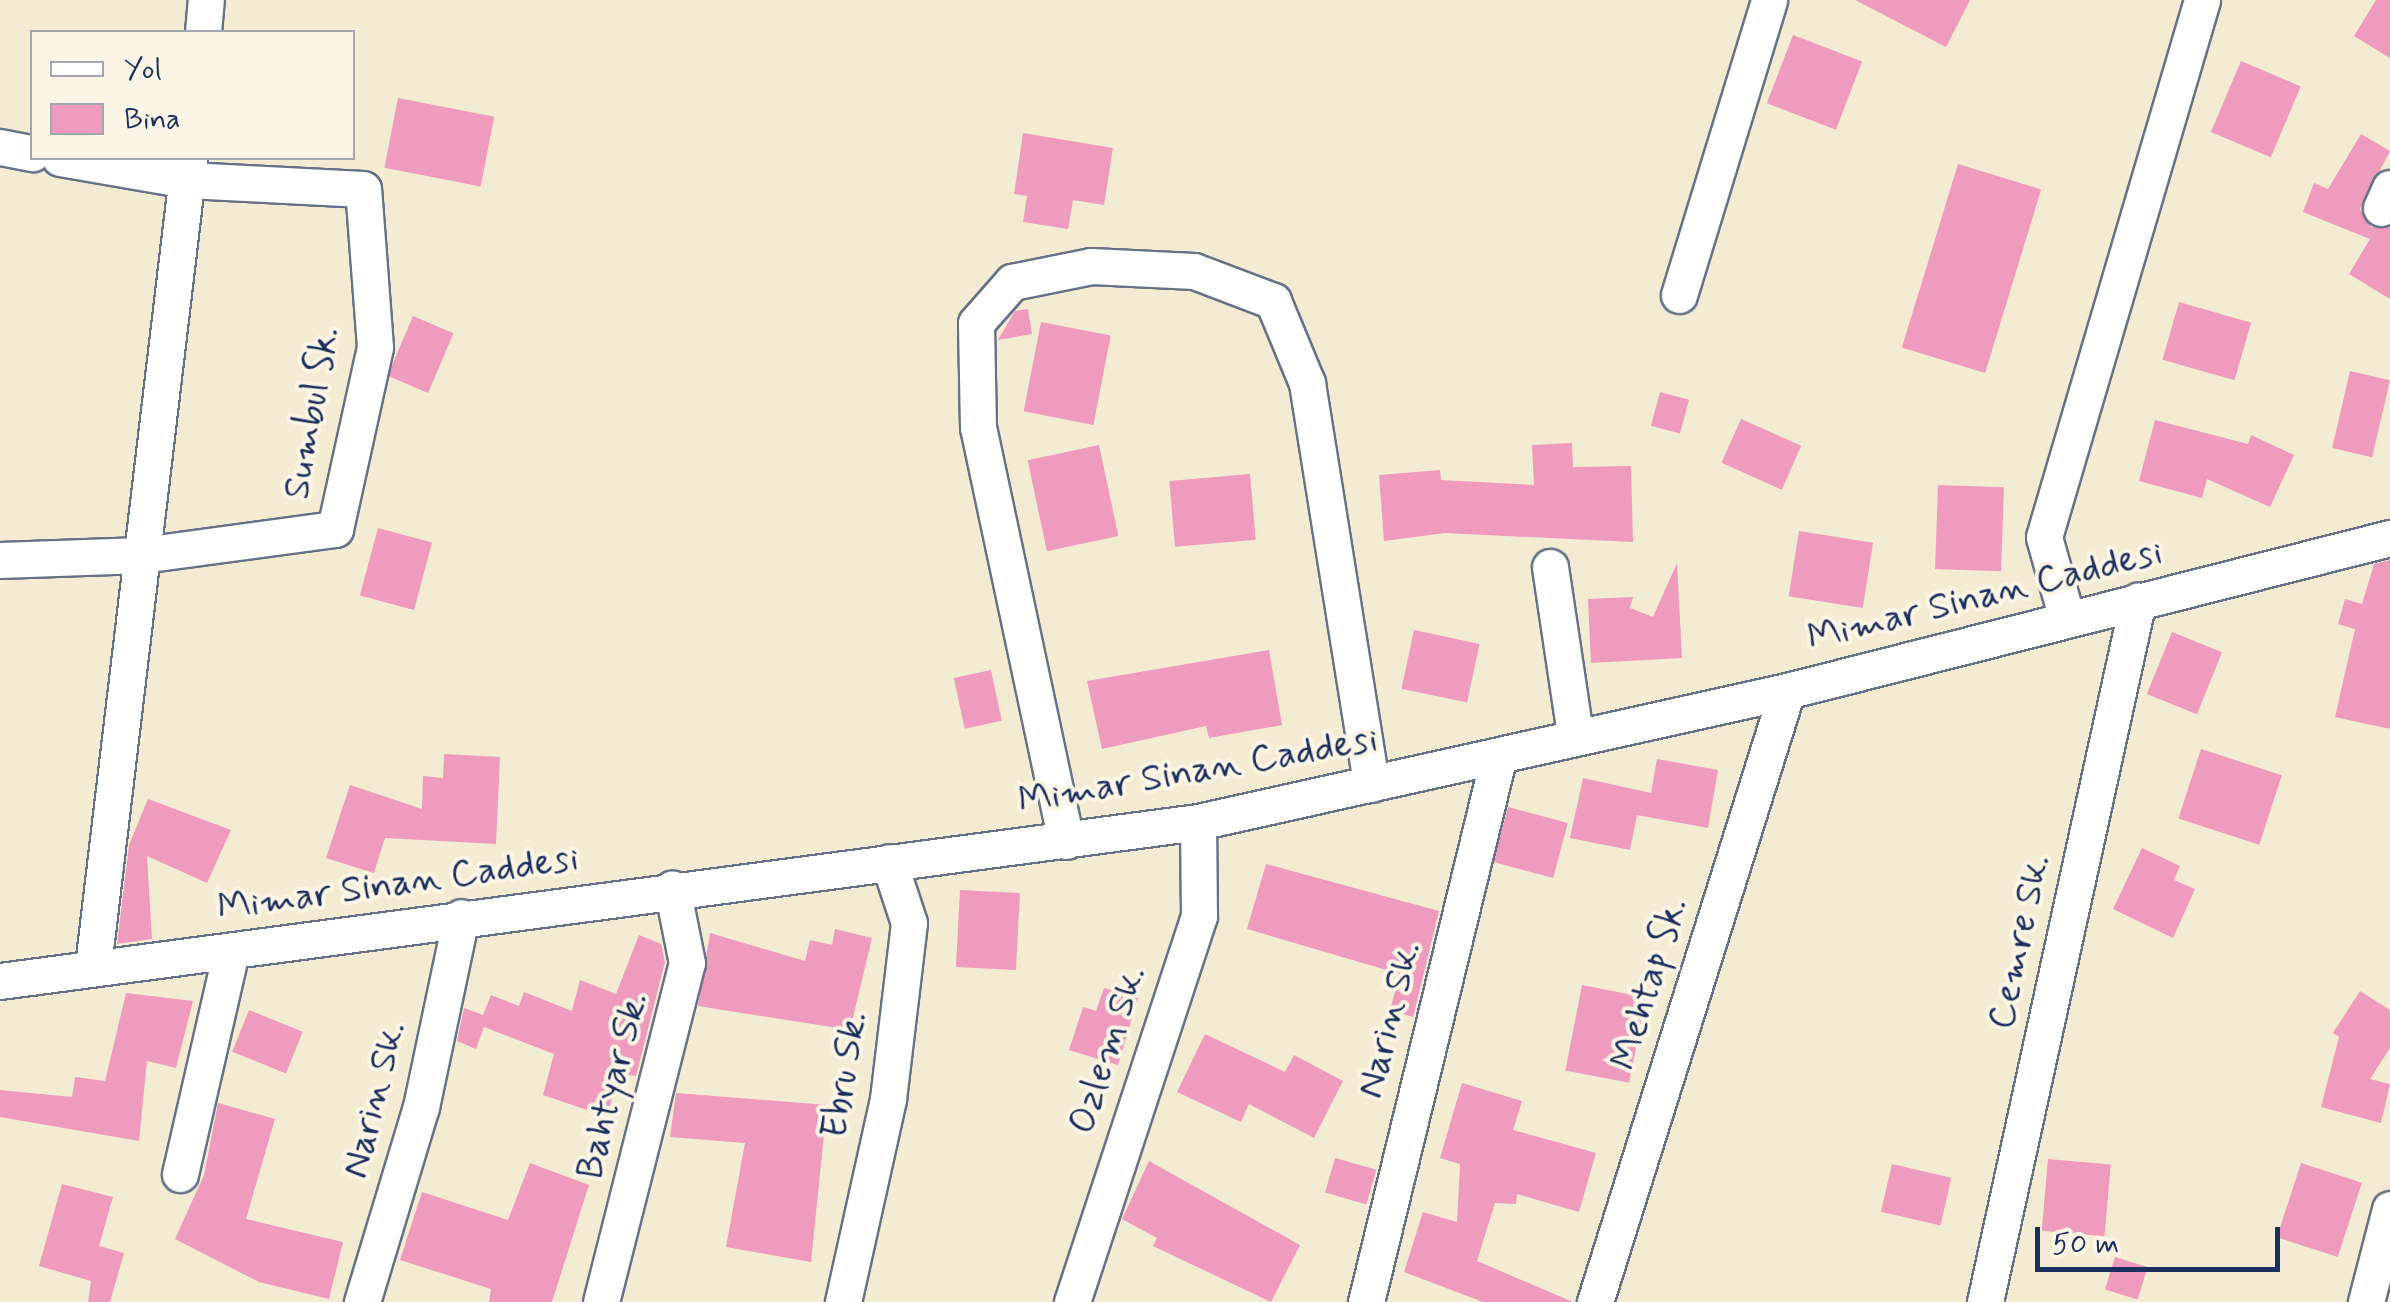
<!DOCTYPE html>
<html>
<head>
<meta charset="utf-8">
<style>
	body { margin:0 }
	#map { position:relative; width:2390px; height:1302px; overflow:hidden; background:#f4ebd3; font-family:Mynerve,sans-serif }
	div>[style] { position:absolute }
	.building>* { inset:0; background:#ee9bbd; transform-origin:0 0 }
	.roads { filter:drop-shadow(2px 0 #677187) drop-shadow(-2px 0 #677187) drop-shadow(0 2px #677187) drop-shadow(0 -2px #677187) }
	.minor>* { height:35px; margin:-17.5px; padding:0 17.5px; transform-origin:17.5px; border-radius:17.5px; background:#fff }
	span { translate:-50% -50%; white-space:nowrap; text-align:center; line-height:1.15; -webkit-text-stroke:8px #fcf5e5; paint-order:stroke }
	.street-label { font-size:38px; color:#1b2f5e }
	.legend { position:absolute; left:30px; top:30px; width:325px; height:130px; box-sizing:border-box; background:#fcf5e5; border:2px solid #a2a6af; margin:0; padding:12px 18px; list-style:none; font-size:30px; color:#1b2f5e }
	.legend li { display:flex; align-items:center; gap:20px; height:50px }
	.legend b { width:50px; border:2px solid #a2a6af }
	.scale { position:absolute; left:2035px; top:1227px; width:245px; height:45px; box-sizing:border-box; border:5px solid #1b2f5e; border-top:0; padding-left:12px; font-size:30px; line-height:35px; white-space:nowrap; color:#1b2f5e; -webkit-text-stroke:8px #fcf5e5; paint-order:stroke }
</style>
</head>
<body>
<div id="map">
	<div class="building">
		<i style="clip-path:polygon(1855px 0,1970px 0,1946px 47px)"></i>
		<i style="clip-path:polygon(2376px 0,2390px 0,2390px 58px,2354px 36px)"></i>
		<i style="left:1793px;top:35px;width:74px;height:73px;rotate:21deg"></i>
		<i style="left:2241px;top:61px;width:65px;height:77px;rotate:23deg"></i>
		<i style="left:398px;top:98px;width:98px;height:71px;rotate:11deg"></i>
		<i style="clip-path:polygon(1023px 133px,1113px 148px,1104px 205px,1073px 200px,1068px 229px,1023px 222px,1027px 196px,1014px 194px)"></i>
		<i style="clip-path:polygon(2361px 134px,2390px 151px,2360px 209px,2371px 227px,2390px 227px,2390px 299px,2349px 274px,2370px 239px,2303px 212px,2314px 183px,2328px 189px)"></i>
		<i style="left:1958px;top:164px;width:87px;height:192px;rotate:17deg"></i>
		<i style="left:2179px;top:302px;width:75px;height:60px;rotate:16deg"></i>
		<i style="clip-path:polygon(1028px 309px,1032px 334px,998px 340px,1015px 311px)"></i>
		<i style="left:413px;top:316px;width:44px;height:65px;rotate:23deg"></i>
		<i style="left:1041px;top:322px;width:71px;height:91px;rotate:11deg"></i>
		<i style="left:2350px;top:371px;width:41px;height:79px;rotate:13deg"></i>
		<i style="left:1660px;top:392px;width:30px;height:35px;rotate:15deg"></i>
		<i style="left:1741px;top:419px;width:66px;height:48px;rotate:24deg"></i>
		<i style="clip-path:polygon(2155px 420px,2248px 444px,2251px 435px,2294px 455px,2270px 507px,2207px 479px,2202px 498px,2139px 481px)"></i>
		<i style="clip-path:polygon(1572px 443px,1573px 467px,1631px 466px,1633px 542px,1445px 533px,1384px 541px,1379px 475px,1440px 470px,1441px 480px,1534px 485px,1532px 445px)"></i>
		<i style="left:1099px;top:445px;width:93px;height:73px;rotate:78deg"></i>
		<i style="left:1250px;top:474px;width:66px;height:81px;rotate:85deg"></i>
		<i style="left:1938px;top:485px;width:66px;height:84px;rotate:2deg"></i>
		<i style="left:378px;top:528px;width:56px;height:70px;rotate:15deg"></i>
		<i style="left:1799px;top:531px;width:75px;height:66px;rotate:9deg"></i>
		<i style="clip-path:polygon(2390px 560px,2390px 729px,2335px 717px,2355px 629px,2338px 624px,2345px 599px,2362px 604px,2374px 564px)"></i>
		<i style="clip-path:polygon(1677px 563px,1682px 658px,1591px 663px,1588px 599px,1633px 597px,1630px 608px,1653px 617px)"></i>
		<i style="left:1414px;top:630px;width:67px;height:60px;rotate:12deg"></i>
		<i style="left:2172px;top:632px;width:54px;height:67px;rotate:22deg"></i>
		<i style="clip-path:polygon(1269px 650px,1282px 725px,1209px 738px,1206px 726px,1102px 749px,1087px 681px)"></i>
		<i style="left:991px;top:670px;width:52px;height:38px;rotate:78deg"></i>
		<i style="left:2201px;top:749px;width:85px;height:73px;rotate:18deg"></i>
		<i style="clip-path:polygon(444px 754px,500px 757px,496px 844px,385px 838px,374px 873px,326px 858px,350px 785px,422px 809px,423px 776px,443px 778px)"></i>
		<i style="clip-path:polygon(1657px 759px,1718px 770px,1708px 828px,1637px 815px,1630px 850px,1570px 838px,1583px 778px,1651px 793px)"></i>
		<i style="clip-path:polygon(148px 799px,231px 830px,207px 883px,147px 856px,152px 939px,117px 944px,129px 845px)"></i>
		<i style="left:1508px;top:807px;width:62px;height:57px;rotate:15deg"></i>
		<i style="clip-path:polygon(2142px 848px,2180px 866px,2174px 880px,2195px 889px,2173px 938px,2113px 909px)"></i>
		<i style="clip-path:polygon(1266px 864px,1439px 911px,1413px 1017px,1390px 1010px,1400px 974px,1247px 929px)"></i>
		<i style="left:960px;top:890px;width:60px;height:77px;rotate:3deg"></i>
		<i style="clip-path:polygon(835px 929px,872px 938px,850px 1030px,698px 1006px,710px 933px,805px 961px,810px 940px,832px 945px)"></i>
		<i style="clip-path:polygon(639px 935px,661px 944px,665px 962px,636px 1076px,617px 1073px,608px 1117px,543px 1095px,554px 1054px,484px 1027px,476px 1049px,457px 1041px,464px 1008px,483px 1015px,491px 995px,519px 1006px,524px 992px,572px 1011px,580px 980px,616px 994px)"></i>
		<i style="left:1582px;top:985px;width:65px;height:87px;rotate:11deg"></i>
		<i style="clip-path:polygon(1104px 988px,1138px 998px,1118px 1065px,1069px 1050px,1083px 1007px,1096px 1011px)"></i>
		<i style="clip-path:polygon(2360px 991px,2390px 1010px,2390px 1048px,2370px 1079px,2390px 1084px,2381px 1123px,2321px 1107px,2339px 1037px,2333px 1033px)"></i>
		<i style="clip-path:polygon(126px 993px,193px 1001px,176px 1068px,147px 1061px,139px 1141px,0 1117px,0 1090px,72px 1097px,75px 1077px,105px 1081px)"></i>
		<i style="left:249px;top:1010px;width:58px;height:45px;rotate:22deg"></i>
		<i style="clip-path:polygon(1205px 1034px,1285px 1072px,1294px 1055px,1343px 1081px,1314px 1138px,1249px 1104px,1241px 1122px,1177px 1092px)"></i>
		<i style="clip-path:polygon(1462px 1083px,1522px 1101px,1513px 1130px,1596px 1153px,1579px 1212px,1517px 1194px,1516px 1204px,1495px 1203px,1477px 1261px,1573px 1302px,1483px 1302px,1404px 1272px,1423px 1212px,1457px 1222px,1460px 1164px,1440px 1158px)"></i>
		<i style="clip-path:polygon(676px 1093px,827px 1105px,811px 1262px,726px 1247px,745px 1143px,670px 1137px)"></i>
		<i style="clip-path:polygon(218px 1103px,275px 1119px,246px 1219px,343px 1242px,329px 1299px,259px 1282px,175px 1239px,204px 1175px)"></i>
		<i style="left:1335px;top:1158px;width:43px;height:36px;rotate:16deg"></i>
		<i style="left:2048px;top:1159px;width:63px;height:72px;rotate:5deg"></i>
		<i style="clip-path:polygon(1149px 1161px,1300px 1245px,1271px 1302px,1153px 1246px,1157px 1238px,1122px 1219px)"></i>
		<i style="clip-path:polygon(530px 1163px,589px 1185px,552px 1302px,489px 1302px,491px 1289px,400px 1260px,422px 1192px,508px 1220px)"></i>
		<i style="left:2301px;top:1163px;width:64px;height:78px;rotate:18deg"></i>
		<i style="left:1892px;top:1164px;width:61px;height:49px;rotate:13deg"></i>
		<i style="clip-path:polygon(62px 1184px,113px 1197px,99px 1246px,124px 1253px,110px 1302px,88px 1302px,91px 1281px,39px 1266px)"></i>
		<i style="left:2115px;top:1257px;width:34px;height:34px;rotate:17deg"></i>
	</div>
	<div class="roads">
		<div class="minor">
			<i style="left:203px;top:32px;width:32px;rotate:-85deg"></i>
			<i style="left:0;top:147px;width:33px;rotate:11deg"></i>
			<i style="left:2381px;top:208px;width:22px;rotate:-66deg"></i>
			<i style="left:1679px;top:295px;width:308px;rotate:-73deg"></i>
			<i style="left:0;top:560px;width:142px;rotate:-2deg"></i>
			<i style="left:142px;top:555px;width:195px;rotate:-7.7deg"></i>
			<i style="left:335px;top:529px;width:186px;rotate:-77.6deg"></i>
			<i style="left:375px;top:347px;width:158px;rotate:-94.3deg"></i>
			<i style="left:363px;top:189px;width:176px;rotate:-177.1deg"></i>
			<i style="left:187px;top:180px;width:129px;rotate:-170.2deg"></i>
			<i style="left:1550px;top:567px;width:170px;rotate:81.5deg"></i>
			<i style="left:2067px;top:619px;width:85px;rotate:-105.7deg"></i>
			<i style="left:2044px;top:537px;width:560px;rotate:-73.6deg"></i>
			<i style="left:1066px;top:841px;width:422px;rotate:-102deg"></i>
			<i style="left:978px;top:428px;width:105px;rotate:-91.1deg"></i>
			<i style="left:976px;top:323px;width:55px;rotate:-48.7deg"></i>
			<i style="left:1012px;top:282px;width:81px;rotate:-11.4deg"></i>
			<i style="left:1091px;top:266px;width:103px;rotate:2.8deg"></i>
			<i style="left:1194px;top:271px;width:85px;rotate:20.8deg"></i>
			<i style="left:1273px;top:301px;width:89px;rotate:67.5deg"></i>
			<i style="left:1307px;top:383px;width:406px;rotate:80.9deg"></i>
			<i style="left:93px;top:966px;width:814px;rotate:-83.22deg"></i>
			<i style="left:0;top:981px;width:1209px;rotate:-7.56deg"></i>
			<i style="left:1198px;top:822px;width:603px;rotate:-12.54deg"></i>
			<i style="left:1787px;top:691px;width:622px;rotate:-14.24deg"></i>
			<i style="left:180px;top:1174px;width:229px;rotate:-77.1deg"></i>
			<i style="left:362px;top:1302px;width:204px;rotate:-73.2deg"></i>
			<i style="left:421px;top:1107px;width:194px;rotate:-78.1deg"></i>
			<i style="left:601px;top:1302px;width:350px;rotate:-75.8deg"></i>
			<i style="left:687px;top:963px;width:76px;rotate:-101.3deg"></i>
			<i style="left:843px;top:1302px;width:208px;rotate:-77.5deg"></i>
			<i style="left:888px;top:1099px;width:177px;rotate:-83.2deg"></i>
			<i style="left:909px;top:923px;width:64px;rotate:-108.2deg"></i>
			<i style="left:1072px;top:1302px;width:406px;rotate:-71.8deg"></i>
			<i style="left:1199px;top:916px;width:94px;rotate:-90.6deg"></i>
			<i style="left:1366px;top:1302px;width:559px;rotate:-76.34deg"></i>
			<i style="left:1595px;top:1302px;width:640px;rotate:-72.56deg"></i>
			<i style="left:1985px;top:1302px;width:718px;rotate:-77.7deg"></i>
			<i style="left:2366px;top:1302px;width:96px;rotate:-75.5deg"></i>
		</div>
	</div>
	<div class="street-label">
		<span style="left:312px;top:413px;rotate:-80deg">Sumbul Sk.</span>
		<span style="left:1985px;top:596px;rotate:-14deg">Mimar Sinan Caddesi</span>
		<span style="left:1198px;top:771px;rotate:-10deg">Mimar Sinan Caddesi</span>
		<span style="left:398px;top:884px;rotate:-8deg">Mimar Sinan Caddesi</span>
		<span style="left:2020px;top:942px;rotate:-78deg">Cemre Sk.</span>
		<span style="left:1650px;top:984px;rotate:-73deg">Mehtap Sk.</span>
		<span style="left:1390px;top:1020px;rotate:-76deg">Narin Sk.</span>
		<span style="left:1108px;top:1050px;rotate:-72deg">Ozlem Sk.</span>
		<span style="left:845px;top:1075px;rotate:-81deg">Ebru Sk.</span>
		<span style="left:613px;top:1086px;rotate:-76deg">Bahtyar Sk.</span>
		<span style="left:375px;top:1100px;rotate:-76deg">Narin Sk.</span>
	</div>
	<ul class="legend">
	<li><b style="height:12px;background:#fff"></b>Yol</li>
	<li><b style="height:28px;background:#ee9bbd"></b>Bina</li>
	</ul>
	<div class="scale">50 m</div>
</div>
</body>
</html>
